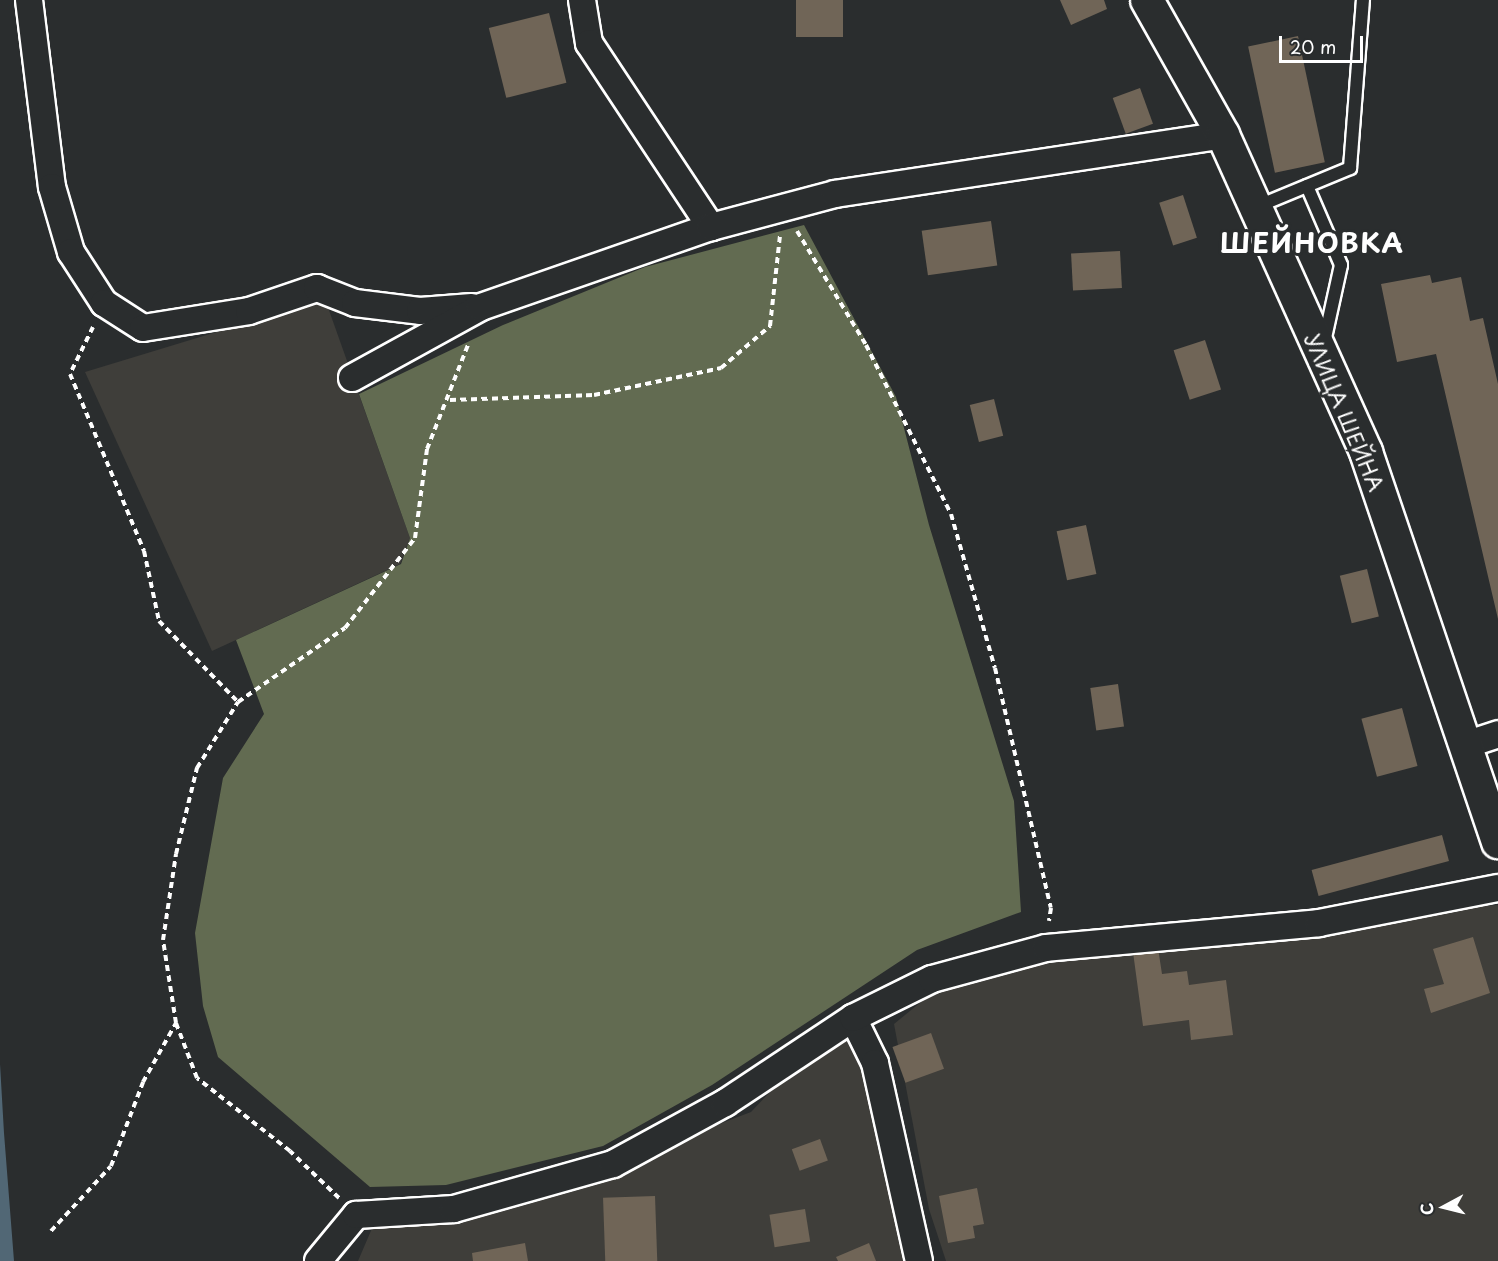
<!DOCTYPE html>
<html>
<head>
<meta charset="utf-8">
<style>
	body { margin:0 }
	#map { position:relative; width:1498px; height:1261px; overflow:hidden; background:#2a2d2e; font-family:"Playpen Sans",sans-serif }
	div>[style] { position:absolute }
	.built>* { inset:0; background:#3f3e3a }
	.green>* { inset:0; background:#626b51 }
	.water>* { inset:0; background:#516775 }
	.building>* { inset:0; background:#706557; transform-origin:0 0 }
	.path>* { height:4px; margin-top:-2px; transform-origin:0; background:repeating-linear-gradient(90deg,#fff 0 6px,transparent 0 10.5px) }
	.roads { filter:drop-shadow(2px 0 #fff) drop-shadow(-2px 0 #fff) drop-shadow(0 2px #fff) drop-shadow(0 -2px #fff) }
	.service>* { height:12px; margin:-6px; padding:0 6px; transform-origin:6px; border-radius:6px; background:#2a2d2e }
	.minor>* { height:26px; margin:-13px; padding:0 13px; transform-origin:13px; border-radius:13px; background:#2a2d2e }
	.tertiary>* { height:32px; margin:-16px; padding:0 16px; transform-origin:16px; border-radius:16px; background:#2a2d2e }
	span { translate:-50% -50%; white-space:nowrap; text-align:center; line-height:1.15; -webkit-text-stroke:6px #2a2d2e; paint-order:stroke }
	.street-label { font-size:21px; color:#fff }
	.district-label { font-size:27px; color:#fff; font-weight:700; letter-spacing:1.5px }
	.north { position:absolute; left:1414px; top:1177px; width:60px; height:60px; -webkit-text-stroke:4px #2a2d2e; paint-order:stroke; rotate:263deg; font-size:16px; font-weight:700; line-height:24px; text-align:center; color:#fff }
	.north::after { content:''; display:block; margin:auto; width:21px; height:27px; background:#fff; clip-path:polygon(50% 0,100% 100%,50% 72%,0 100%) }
	.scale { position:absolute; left:1279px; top:36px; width:84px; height:27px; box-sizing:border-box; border:3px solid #fff; border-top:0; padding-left:8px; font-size:18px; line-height:21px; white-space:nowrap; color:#fff; -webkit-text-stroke:4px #2a2d2e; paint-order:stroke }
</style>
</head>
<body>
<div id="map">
	<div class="built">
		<i style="clip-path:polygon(325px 299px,410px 538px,400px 564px,212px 651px,85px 372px)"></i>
		<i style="clip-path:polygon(1498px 905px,1498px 1261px,946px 1261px,929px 1209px,894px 1024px,960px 970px,1188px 923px)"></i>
		<i style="clip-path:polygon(863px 1025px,926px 1261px,358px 1261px,376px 1219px,669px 1143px,751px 1112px,818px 1041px)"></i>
	</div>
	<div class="green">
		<i style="clip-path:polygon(804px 225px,896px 397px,929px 525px,1014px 801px,1021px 912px,917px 950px,712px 1085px,603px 1146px,446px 1185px,370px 1187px,218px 1057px,203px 1006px,195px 933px,223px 778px,264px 714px,236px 640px,401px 564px,410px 538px,359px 394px,503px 325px,645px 267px)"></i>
	</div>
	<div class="water">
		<i style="clip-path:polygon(0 1064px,4px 1133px,14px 1261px,0 1261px)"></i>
	</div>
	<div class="building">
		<i style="left:796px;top:0;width:47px;height:37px"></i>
		<i style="clip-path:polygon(1060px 0,1104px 0,1107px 9px,1071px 25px)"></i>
		<i style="left:549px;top:13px;width:72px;height:62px;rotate:76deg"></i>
		<i style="left:1298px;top:36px;width:129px;height:51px;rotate:78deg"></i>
		<i style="left:1140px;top:88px;width:38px;height:29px;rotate:70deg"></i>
		<i style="left:1183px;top:195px;width:45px;height:25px;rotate:72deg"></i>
		<i style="left:991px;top:221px;width:45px;height:70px;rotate:82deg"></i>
		<i style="left:1120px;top:251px;width:37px;height:49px;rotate:87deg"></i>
		<i style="clip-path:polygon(1430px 275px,1432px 283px,1461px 277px,1470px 321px,1483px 318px,1498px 384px,1498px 619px,1436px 354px,1397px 362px,1381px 284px)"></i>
		<i style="left:1205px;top:340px;width:52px;height:33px;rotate:72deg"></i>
		<i style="left:994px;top:399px;width:38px;height:25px;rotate:76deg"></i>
		<i style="left:1086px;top:525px;width:50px;height:30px;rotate:78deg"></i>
		<i style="left:1367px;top:569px;width:49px;height:28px;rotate:76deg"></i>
		<i style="left:1118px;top:684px;width:43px;height:28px;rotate:82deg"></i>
		<i style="left:1402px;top:708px;width:60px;height:42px;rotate:75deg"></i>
		<i style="left:1442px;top:835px;width:27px;height:135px;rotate:75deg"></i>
		<i style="clip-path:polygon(1473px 937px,1490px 993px,1431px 1013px,1424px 989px,1444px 984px,1433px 949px)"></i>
		<i style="clip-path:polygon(1158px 948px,1162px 974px,1187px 971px,1189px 985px,1226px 980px,1233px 1035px,1191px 1040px,1189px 1020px,1143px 1026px,1133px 952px)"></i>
		<i style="left:931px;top:1033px;width:38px;height:41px;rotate:70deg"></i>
		<i style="left:820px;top:1139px;width:23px;height:30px;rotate:70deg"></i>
		<i style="clip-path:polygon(977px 1188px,984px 1224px,973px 1226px,975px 1238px,948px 1243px,939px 1196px)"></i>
		<i style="left:655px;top:1196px;width:65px;height:52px;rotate:88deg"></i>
		<i style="left:805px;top:1209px;width:33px;height:36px;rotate:81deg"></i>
		<i style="clip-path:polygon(525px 1243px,528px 1261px,473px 1261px,472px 1253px)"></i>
		<i style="clip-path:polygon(869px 1243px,876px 1261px,838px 1261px,836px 1257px)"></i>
	</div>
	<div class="path">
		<i style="left:797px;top:231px;width:133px;rotate:58.8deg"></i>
		<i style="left:866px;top:345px;width:189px;rotate:63.3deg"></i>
		<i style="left:951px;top:514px;width:160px;rotate:74.1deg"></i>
		<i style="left:995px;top:668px;width:246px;rotate:76.9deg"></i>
		<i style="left:1051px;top:908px;width:13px;rotate:99deg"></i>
		<i style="left:93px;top:327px;width:52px;rotate:116.1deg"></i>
		<i style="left:70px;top:374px;width:192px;rotate:67.3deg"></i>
		<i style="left:144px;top:551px;width:72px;rotate:77.9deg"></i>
		<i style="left:159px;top:621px;width:113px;rotate:45.7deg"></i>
		<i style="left:450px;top:400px;width:144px;rotate:-2deg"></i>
		<i style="left:594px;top:395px;width:130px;rotate:-12deg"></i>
		<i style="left:721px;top:368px;width:65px;rotate:-40.6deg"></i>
		<i style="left:770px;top:326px;width:91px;rotate:-83.7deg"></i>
		<i style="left:339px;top:1198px;width:68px;rotate:-136.2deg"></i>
		<i style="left:290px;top:1151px;width:118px;rotate:-141.9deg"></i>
		<i style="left:197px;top:1078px;width:59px;rotate:-110.9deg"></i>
		<i style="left:176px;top:1023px;width:84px;rotate:-98.9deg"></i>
		<i style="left:163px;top:940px;width:87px;rotate:-81.4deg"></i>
		<i style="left:176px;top:854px;width:89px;rotate:-76.3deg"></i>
		<i style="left:197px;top:768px;width:78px;rotate:-58.2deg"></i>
		<i style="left:238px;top:702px;width:130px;rotate:-34.7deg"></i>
		<i style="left:345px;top:628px;width:114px;rotate:-52.1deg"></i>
		<i style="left:415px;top:538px;width:90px;rotate:-82.3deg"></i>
		<i style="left:427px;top:449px;width:112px;rotate:-68.5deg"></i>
		<i style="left:51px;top:1231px;width:88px;rotate:-47.3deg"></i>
		<i style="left:111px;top:1166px;width:90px;rotate:-69.1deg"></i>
		<i style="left:143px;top:1082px;width:68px;rotate:-60.8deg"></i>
	</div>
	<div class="roads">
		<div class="service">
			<i style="left:1307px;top:186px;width:86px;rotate:66.7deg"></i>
			<i style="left:1341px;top:265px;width:79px;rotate:102.4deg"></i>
			<i style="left:1256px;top:207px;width:102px;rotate:-22.5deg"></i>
			<i style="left:1350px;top:168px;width:169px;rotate:-85.6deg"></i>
		</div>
		<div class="minor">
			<i style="left:29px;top:0;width:188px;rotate:83deg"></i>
			<i style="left:52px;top:187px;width:68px;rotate:73.7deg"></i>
			<i style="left:71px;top:252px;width:61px;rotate:57.1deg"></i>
			<i style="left:104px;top:303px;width:46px;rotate:32.7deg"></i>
			<i style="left:143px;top:328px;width:107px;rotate:-9.1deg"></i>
			<i style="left:249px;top:311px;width:72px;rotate:-18.7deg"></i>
			<i style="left:317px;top:288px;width:41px;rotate:21.5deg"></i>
			<i style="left:355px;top:303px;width:65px;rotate:7deg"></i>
			<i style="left:420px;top:311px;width:52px;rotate:-4.4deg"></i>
			<i style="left:582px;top:0;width:44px;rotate:80.8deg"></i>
			<i style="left:589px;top:43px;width:221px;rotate:56.5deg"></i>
			<i style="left:352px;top:378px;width:147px;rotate:-28.8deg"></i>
			<i style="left:481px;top:307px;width:244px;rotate:-19.2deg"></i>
			<i style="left:711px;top:227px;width:128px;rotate:-14.9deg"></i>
			<i style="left:835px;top:194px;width:392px;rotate:-8.6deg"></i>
			<i style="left:1465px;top:745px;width:35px;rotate:-18deg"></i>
			<i style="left:853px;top:1018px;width:50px;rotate:63.9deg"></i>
			<i style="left:875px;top:1063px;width:203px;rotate:77.5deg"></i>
			<i style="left:318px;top:1261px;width:60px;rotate:-50.4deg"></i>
			<i style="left:356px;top:1215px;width:98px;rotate:-3.5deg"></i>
			<i style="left:454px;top:1209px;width:165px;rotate:-15.8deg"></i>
			<i style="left:613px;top:1164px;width:128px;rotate:-28.6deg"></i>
			<i style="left:725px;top:1103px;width:154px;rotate:-33.6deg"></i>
			<i style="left:853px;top:1018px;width:88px;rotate:-26.3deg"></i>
			<i style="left:932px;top:979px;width:118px;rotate:-15.2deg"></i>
			<i style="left:1046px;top:948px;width:274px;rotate:-5.2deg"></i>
			<i style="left:1319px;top:923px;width:182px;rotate:-11.1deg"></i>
		</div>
		<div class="tertiary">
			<i style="left:1147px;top:0;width:155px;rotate:60.6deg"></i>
			<i style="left:1223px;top:135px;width:348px;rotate:65.7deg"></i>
			<i style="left:1366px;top:452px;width:412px;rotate:71.3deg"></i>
		</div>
	</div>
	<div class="street-label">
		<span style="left:1345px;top:412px;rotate:67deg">УЛИЦА ШЕЙНА</span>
	</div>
	<div class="district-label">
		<span style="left:1312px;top:242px">ШЕЙНОВКА</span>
	</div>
	<div class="north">С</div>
	<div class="scale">20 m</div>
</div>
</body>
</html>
